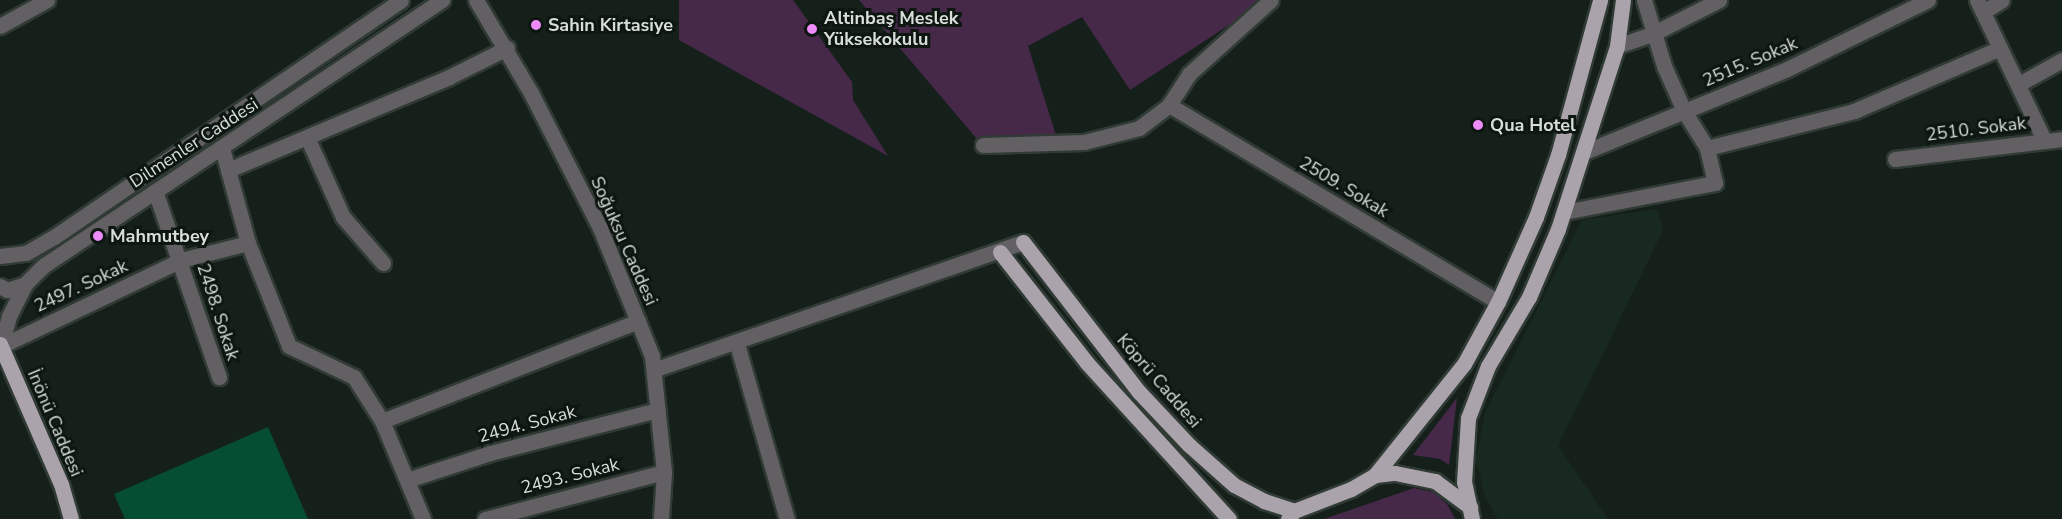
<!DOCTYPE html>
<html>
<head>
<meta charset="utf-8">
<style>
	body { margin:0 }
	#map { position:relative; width:2062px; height:519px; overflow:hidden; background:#16201a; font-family:"Nunito Sans",sans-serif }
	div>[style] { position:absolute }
	.built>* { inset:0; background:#182920 }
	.green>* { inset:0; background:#462849 }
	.water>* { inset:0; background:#054e32 }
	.roads { filter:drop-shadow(2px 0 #313b35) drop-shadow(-2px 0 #313b35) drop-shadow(0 2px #313b35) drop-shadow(0 -2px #313b35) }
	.minor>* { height:15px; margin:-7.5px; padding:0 7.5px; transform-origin:7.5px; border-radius:7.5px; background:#636064 }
	.major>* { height:15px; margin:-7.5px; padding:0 7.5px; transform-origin:7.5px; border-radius:7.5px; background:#aba3ac }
	.dots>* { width:16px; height:16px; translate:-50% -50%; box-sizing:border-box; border:3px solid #0d1611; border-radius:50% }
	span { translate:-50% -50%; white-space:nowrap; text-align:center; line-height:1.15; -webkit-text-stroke:6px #0d1611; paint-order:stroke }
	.poi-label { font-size:18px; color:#d8dfdb; font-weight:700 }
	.left { translate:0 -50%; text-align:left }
	.street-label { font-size:18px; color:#d8dfdb }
</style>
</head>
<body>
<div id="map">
	<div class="built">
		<i style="clip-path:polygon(1657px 209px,1663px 230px,1558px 446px,1608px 519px,1498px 519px,1486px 499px,1476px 459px,1485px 413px,1582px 220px)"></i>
	</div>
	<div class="green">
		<i style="clip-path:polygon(679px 0,793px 0,852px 82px,853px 100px,888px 156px,679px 40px)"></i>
		<i style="clip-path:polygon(859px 0,1267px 0,1130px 90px,1082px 17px,1028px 46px,1059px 145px,977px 139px)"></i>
		<i style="clip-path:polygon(1457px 398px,1449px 465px,1440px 459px,1413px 455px)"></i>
		<i style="clip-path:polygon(1414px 488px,1433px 492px,1447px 504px,1455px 519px,1324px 519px)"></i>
	</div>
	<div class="water">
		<i style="clip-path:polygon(268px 427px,308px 519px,125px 519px,114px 494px)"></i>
	</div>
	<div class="roads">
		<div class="minor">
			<i style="left:476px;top:0;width:108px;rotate:59.4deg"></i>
			<i style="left:531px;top:93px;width:152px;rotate:62.9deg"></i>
			<i style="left:600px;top:228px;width:138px;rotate:67.9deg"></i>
			<i style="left:652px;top:356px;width:117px;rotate:84.1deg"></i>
			<i style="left:664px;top:472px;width:47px;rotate:93.7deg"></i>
			<i style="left:1644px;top:0;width:69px;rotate:73.1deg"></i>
			<i style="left:1664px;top:66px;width:49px;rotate:66deg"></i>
			<i style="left:1684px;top:111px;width:44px;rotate:58.1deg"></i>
			<i style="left:1707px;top:148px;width:152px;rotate:-14.1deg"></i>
			<i style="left:1854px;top:111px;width:159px;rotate:-23.3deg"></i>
			<i style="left:1977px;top:0;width:155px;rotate:64.4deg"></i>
			<i style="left:1983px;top:12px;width:22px;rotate:-32deg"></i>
			<i style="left:0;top:26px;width:54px;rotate:-29deg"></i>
			<i style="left:1617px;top:46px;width:39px;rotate:-19deg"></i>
			<i style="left:1654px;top:33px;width:73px;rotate:-26.9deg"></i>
			<i style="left:2019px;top:84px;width:49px;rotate:-29.2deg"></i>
			<i style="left:1169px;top:105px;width:383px;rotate:30.9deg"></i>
			<i style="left:307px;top:137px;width:88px;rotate:65.8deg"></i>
			<i style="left:343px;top:217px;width:61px;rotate:49deg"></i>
			<i style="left:983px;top:145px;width:101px;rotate:-1.7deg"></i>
			<i style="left:1084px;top:142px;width:57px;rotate:-14.3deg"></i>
			<i style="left:1139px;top:128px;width:38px;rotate:-37deg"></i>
			<i style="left:1169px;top:105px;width:37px;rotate:-57deg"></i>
			<i style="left:1189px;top:74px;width:110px;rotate:-42.1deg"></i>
			<i style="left:222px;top:148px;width:98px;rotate:74.7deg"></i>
			<i style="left:248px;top:243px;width:111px;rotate:68.3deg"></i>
			<i style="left:289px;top:346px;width:72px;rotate:25.5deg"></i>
			<i style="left:354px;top:377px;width:52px;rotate:57.5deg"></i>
			<i style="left:382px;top:421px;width:106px;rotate:67.3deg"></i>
			<i style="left:1584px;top:152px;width:219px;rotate:-22.2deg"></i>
			<i style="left:1787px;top:69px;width:157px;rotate:-26.1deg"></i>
			<i style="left:1895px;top:159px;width:168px;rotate:-6.8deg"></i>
			<i style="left:228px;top:170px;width:240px;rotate:-22.8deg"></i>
			<i style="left:449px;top:77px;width:65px;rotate:-26.6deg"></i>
			<i style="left:155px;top:191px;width:197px;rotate:71deg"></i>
			<i style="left:1564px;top:212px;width:154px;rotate:-10.9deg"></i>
			<i style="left:1715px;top:183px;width:36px;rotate:-103deg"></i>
			<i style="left:0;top:256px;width:26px;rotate:-7deg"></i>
			<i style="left:26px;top:253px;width:32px;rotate:-30deg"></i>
			<i style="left:54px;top:237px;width:420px;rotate:-34.3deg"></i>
			<i style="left:0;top:286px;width:8px;rotate:30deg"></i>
			<i style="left:7px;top:290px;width:19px;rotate:-18deg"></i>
			<i style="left:737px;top:344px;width:182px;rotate:74.1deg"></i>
			<i style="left:1px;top:346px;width:31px;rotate:-75deg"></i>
			<i style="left:9px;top:316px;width:36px;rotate:-63deg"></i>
			<i style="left:25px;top:284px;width:25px;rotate:-45deg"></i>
			<i style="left:43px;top:266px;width:480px;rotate:-33.7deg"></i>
			<i style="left:1px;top:346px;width:199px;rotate:-25.5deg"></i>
			<i style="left:181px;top:260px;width:69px;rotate:-14.2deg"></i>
			<i style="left:656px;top:369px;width:388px;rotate:-19.1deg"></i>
			<i style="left:382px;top:421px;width:275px;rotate:-21.3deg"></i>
			<i style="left:407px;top:480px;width:87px;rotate:-18deg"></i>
			<i style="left:490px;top:453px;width:173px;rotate:-14.4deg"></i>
			<i style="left:485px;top:519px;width:185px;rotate:-14.7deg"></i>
		</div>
		<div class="major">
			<i style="left:1023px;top:242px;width:190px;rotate:52.3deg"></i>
			<i style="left:1139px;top:392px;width:73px;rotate:46.7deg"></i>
			<i style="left:1189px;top:445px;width:60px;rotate:41.6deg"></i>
			<i style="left:1234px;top:485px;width:34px;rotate:28deg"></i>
			<i style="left:1264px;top:501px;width:32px;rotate:18deg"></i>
			<i style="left:1000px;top:252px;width:141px;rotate:51.9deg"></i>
			<i style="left:1087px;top:363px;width:211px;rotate:47.7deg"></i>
			<i style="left:0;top:344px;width:153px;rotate:66.5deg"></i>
			<i style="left:61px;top:484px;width:36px;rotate:74deg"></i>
			<i style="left:1375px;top:475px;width:142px;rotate:-51.3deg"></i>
			<i style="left:1464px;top:364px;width:71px;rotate:-61.3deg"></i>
			<i style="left:1498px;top:302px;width:93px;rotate:-65.9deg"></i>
			<i style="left:1536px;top:217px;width:66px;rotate:-70.5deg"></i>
			<i style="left:1558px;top:155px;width:161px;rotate:-74.8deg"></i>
			<i style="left:1288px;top:519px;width:10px;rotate:-53deg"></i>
			<i style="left:1294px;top:511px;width:61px;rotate:-21.1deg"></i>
			<i style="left:1351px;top:489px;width:28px;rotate:-30deg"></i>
			<i style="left:1375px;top:475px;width:20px;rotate:-6deg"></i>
			<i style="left:1395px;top:473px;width:41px;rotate:11.3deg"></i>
			<i style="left:1435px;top:481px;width:44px;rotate:36.6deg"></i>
			<i style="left:1472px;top:519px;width:38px;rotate:-102deg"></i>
			<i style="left:1464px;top:482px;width:64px;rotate:-86.4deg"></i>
			<i style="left:1468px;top:418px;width:56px;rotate:-69deg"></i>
			<i style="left:1488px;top:366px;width:80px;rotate:-59.3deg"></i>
			<i style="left:1529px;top:297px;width:74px;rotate:-66.9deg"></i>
			<i style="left:1558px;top:229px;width:192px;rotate:-72.1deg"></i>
			<i style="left:1617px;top:46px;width:46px;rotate:-82.6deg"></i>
		</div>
	</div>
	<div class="dots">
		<i style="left:536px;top:25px;background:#ed8cf9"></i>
		<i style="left:812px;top:29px;background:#ed8cf9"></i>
		<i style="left:1478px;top:125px;background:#ed8cf9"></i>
		<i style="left:98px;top:236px;background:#ed8cf9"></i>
	</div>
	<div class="poi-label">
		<span class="left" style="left:824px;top:29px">Altinbaş Meslek<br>Yüksekokulu</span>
		<span class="left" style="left:548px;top:25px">Sahin Kirtasiye</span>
		<span class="left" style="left:1490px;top:125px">Qua Hotel</span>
		<span class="left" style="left:110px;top:236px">Mahmutbey</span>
	</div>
	<div class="street-label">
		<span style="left:1750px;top:62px;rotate:-23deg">2515. Sokak</span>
		<span style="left:1976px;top:129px;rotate:-7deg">2510. Sokak</span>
		<span style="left:194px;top:143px;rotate:-33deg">Dilmenler Caddesi</span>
		<span style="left:1344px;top:187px;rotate:31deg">2509. Sokak</span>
		<span style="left:624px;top:241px;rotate:66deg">Soğuksu Caddesi</span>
		<span style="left:81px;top:286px;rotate:-25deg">2497. Sokak</span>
		<span style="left:218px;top:312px;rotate:72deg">2498. Sokak</span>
		<span style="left:1159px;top:381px;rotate:49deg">Köprü Caddesi</span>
		<span style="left:55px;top:423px;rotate:67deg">İnönü Caddesi</span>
		<span style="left:527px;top:424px;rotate:-15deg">2494. Sokak</span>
		<span style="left:570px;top:476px;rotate:-14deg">2493. Sokak</span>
	</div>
</div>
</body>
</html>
